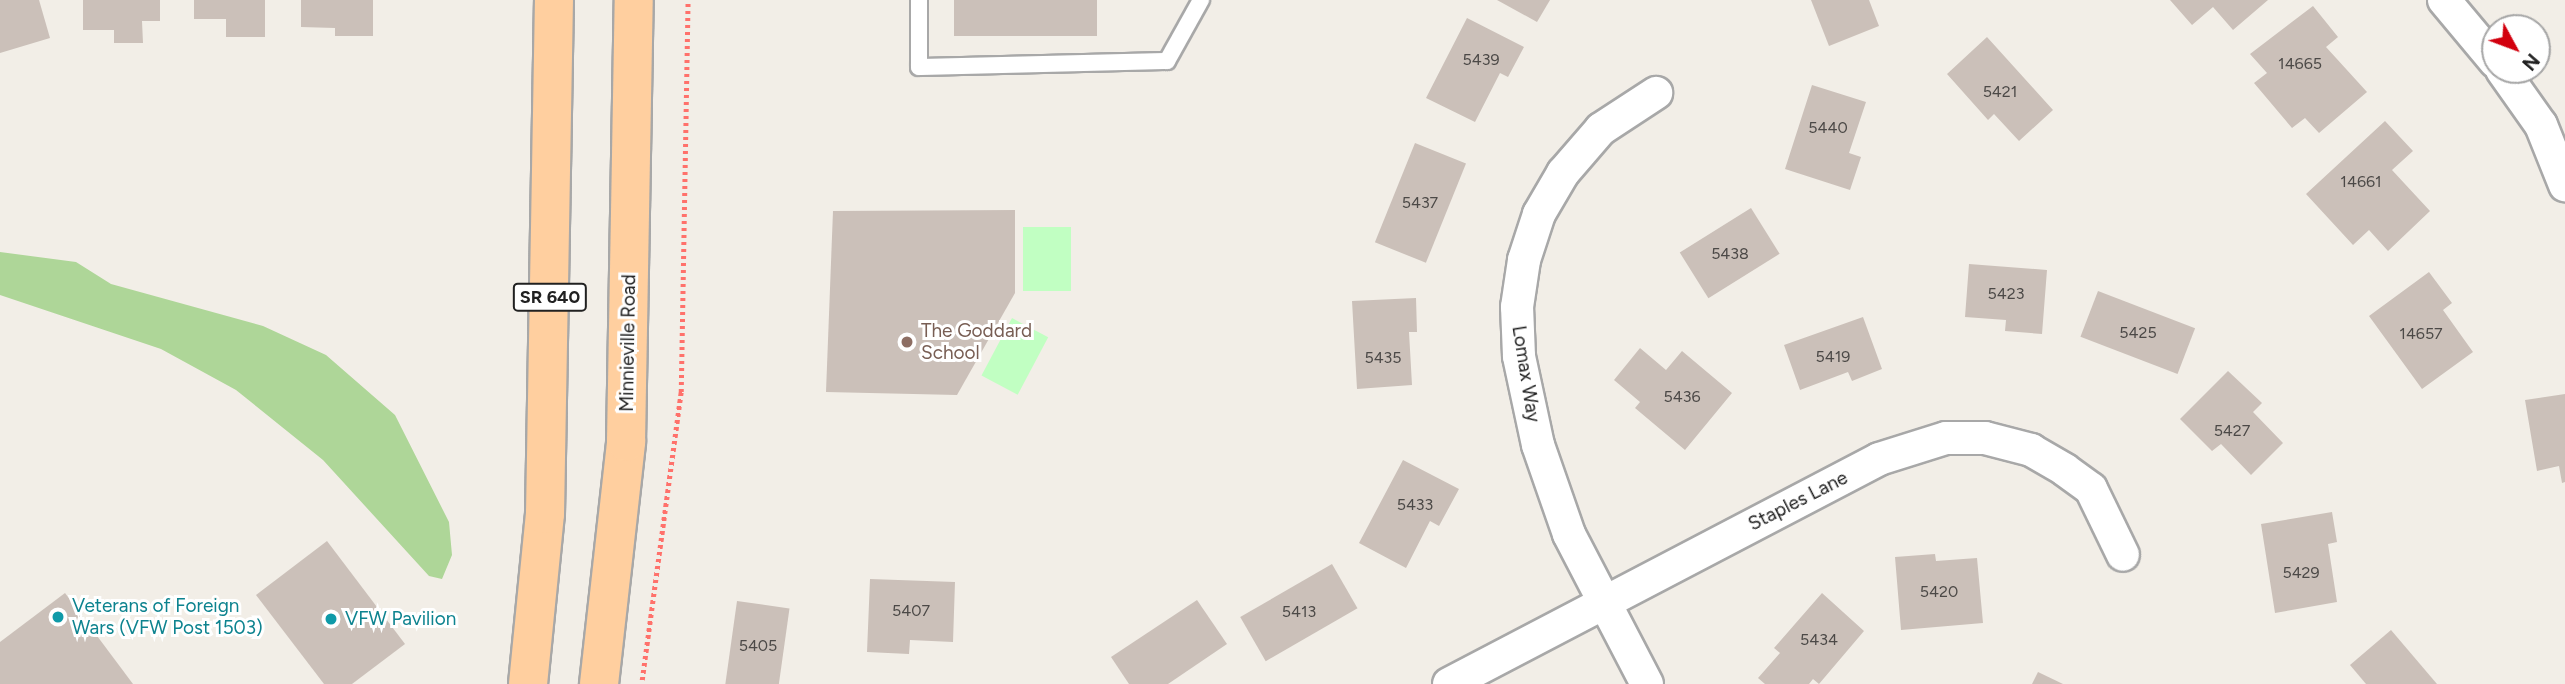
<!DOCTYPE html>
<html>
<head>
<meta charset="utf-8">
<style>
	body { margin:0 }
	#map { position:relative; width:2565px; height:684px; overflow:hidden; background:#f2eee7; font-family:Figtree,sans-serif }
	div>[style] { position:absolute }
	.forest>* { inset:0; background:#aed698 }
	.park>* { inset:0; background:#c1ffc2; transform-origin:0 0 }
	.building>* { inset:0; background:#cbc0b9; transform-origin:0 0 }
	.path>* { height:4.5px; margin-top:-2.25px; transform-origin:0; background:repeating-linear-gradient(90deg,#ff716b 0 3.5px,transparent 0 7px) }
	.roads { filter:drop-shadow(2px 0 #a8a8a8) drop-shadow(-2px 0 #a8a8a8) drop-shadow(0 2px #a8a8a8) drop-shadow(0 -2px #a8a8a8) }
	.lane>* { height:16px; margin:-8px; padding:0 8px; transform-origin:8px; border-radius:8px; background:#fff }
	.street>* { height:32px; margin:-16px; padding:0 16px; transform-origin:16px; border-radius:16px; background:#fff }
	.primary>* { height:38px; margin:-19px; padding:0 19px; transform-origin:19px; border-radius:19px; background:#ffcf9f }
	.dots>* { width:19px; height:19px; translate:-50% -50%; box-sizing:border-box; border:4px solid #fff; border-radius:50% }
	span { translate:-50% -50%; white-space:nowrap; text-align:center; line-height:1.15; -webkit-text-stroke:6px #fff; paint-order:stroke }
	.number-label { font-size:16px; color:#4c4947 }
	.number-label span { -webkit-text-stroke-width:0 }
	.shield-label span { padding:2px 5px; background:#fff; border:2px solid; border-radius:5px; -webkit-text-stroke-width:0 }
	.shield-label { font-size:18px; color:#212121; font-weight:700 }
	.education-label { font-size:19px; color:#785e54 }
	.left { translate:0 -50%; text-align:left }
	.street-label { font-size:19px; color:#212121 }
	.culture-label { font-size:19px; color:#0d838f }
	.north { position:absolute; left:2481px; top:14px; width:70px; height:70px; box-sizing:border-box; background:#fff; border:2px solid #a6a6a6; border-radius:50%; rotate:131deg; font-size:19px; font-weight:700; line-height:28px; text-align:center; color:#212121 }
	.north::after { content:''; display:block; margin:auto; width:24px; height:32px; background:#d2000e; clip-path:polygon(50% 0,100% 100%,50% 72%,0 100%) }
</style>
</head>
<body>
<div id="map">
	<div class="forest">
		<i style="clip-path:polygon(0 252px,76px 262px,111px 284px,263px 326px,326px 355px,395px 415px,449px 522px,452px 555px,442px 579px,429px 576px,323px 460px,236px 390px,161px 349px,0 295px)"></i>
	</div>
	<div class="park">
		<i style="left:1023px;top:227px;width:48px;height:64px"></i>
		<i style="left:1012px;top:318px;width:41px;height:65px;rotate:28deg"></i>
	</div>
	<div class="building">
		<i style="clip-path:polygon(0 0,39px 0,50px 38px,0 53px)"></i>
		<i style="clip-path:polygon(83px 0,160px 0,160px 21px,142px 21px,143px 43px,114px 43px,114px 30px,83px 30px)"></i>
		<i style="clip-path:polygon(194px 0,265px 0,265px 37px,226px 37px,226px 19px,194px 19px)"></i>
		<i style="clip-path:polygon(301px 0,373px 0,373px 36px,335px 36px,335px 28px,301px 27px)"></i>
		<i style="left:954px;top:0;width:143px;height:36px"></i>
		<i style="clip-path:polygon(1497px 0,1550px 0,1537px 22px)"></i>
		<i style="clip-path:polygon(1811px 0,1869px 0,1879px 26px,1829px 46px)"></i>
		<i style="clip-path:polygon(2170px 0,2268px 0,2233px 30px,2213px 7px,2192px 25px)"></i>
		<i style="clip-path:polygon(2313px 6px,2338px 37px,2326px 47px,2367px 92px,2319px 133px,2305px 118px,2292px 128px,2254px 83px,2267px 73px,2250px 54px)"></i>
		<i style="clip-path:polygon(1467px 18px,1524px 47px,1508px 77px,1500px 73px,1475px 122px,1426px 98px)"></i>
		<i style="clip-path:polygon(1987px 37px,2053px 110px,2019px 141px,1994px 114px,1988px 120px,1947px 74px)"></i>
		<i style="clip-path:polygon(1812px 85px,1866px 102px,1849px 153px,1861px 157px,1850px 190px,1785px 169px)"></i>
		<i style="clip-path:polygon(2385px 121px,2413px 151px,2392px 170px,2430px 211px,2388px 251px,2369px 230px,2353px 245px,2306px 194px)"></i>
		<i style="left:1415px;top:143px;width:55px;height:107px;rotate:22deg"></i>
		<i style="left:1751px;top:208px;width:54px;height:84px;rotate:58deg"></i>
		<i style="clip-path:polygon(1015px 210px,1015px 293px,957px 395px,826px 392px,833px 211px)"></i>
		<i style="clip-path:polygon(1969px 264px,2047px 270px,2042px 334px,2005px 331px,2006px 320px,1965px 317px)"></i>
		<i style="clip-path:polygon(2429px 272px,2452px 303px,2443px 310px,2473px 352px,2422px 389px,2369px 316px)"></i>
		<i style="left:2098px;top:291px;width:104px;height:49px;rotate:21deg"></i>
		<i style="clip-path:polygon(1416px 298px,1417px 332px,1409px 332px,1412px 385px,1357px 389px,1352px 301px)"></i>
		<i style="clip-path:polygon(1863px 317px,1882px 369px,1852px 381px,1848px 372px,1800px 390px,1784px 345px)"></i>
		<i style="clip-path:polygon(1640px 348px,1666px 370px,1682px 351px,1732px 393px,1685px 450px,1635px 408px,1640px 402px,1614px 380px)"></i>
		<i style="clip-path:polygon(2228px 371px,2262px 403px,2253px 412px,2283px 443px,2251px 475px,2221px 444px,2212px 451px,2180px 419px)"></i>
		<i style="clip-path:polygon(2565px 394px,2565px 482px,2562px 483px,2559px 466px,2537px 471px,2525px 400px)"></i>
		<i style="clip-path:polygon(1403px 460px,1459px 489px,1439px 526px,1430px 521px,1406px 568px,1359px 543px)"></i>
		<i style="clip-path:polygon(2332px 512px,2337px 542px,2328px 544px,2337px 602px,2275px 613px,2261px 524px)"></i>
		<i style="clip-path:polygon(327px 541px,405px 644px,352px 684px,324px 684px,256px 595px)"></i>
		<i style="clip-path:polygon(1935px 554px,1936px 561px,1977px 558px,1983px 623px,1901px 630px,1895px 557px)"></i>
		<i style="left:1332px;top:564px;width:51px;height:106px;rotate:60deg"></i>
		<i style="clip-path:polygon(870px 579px,955px 582px,953px 642px,910px 640px,909px 654px,867px 652px)"></i>
		<i style="clip-path:polygon(65px 593px,133px 684px,0 684px,0 642px)"></i>
		<i style="clip-path:polygon(1822px 593px,1864px 631px,1819px 684px,1813px 679px,1809px 684px,1765px 684px,1758px 678px,1780px 653px,1774px 648px)"></i>
		<i style="clip-path:polygon(1197px 600px,1227px 644px,1168px 684px,1129px 684px,1111px 657px)"></i>
		<i style="left:737px;top:601px;width:53px;height:84px;rotate:8deg"></i>
		<i style="clip-path:polygon(2391px 630px,2437px 684px,2366px 684px,2350px 665px)"></i>
		<i style="clip-path:polygon(2038px 672px,2063px 684px,2032px 684px)"></i>
	</div>
	<div class="path">
		<i style="left:642px;top:680px;width:291px;rotate:-82.3deg"></i>
		<i style="left:681px;top:392px;width:392px;rotate:-89deg"></i>
	</div>
	<div class="roads">
		<div class="lane">
			<i style="left:919px;top:0;width:67px;rotate:90deg"></i>
			<i style="left:919px;top:67px;width:248px;rotate:-1.4deg"></i>
			<i style="left:1167px;top:61px;width:70px;rotate:-60.9deg"></i>
		</div>
		<div class="street">
			<i style="left:2444px;top:0;width:80px;rotate:50.1deg"></i>
			<i style="left:2502px;top:70px;width:67px;rotate:54.7deg"></i>
			<i style="left:2541px;top:125px;width:65px;rotate:68.2deg"></i>
			<i style="left:1449px;top:684px;width:485px;rotate:-27.6deg"></i>
			<i style="left:1879px;top:459px;width:70px;rotate:-17.4deg"></i>
			<i style="left:1946px;top:438px;width:39px"></i>
			<i style="left:1985px;top:438px;width:48px;rotate:14.6deg"></i>
			<i style="left:2031px;top:450px;width:39px;rotate:30deg"></i>
			<i style="left:2065px;top:470px;width:32px;rotate:36deg"></i>
			<i style="left:2091px;top:489px;width:73px;rotate:64.1deg"></i>
			<i style="left:1647px;top:684px;width:169px;rotate:-117.5deg"></i>
			<i style="left:1569px;top:534px;width:94px;rotate:-109.2deg"></i>
			<i style="left:1538px;top:445px;width:91px;rotate:-102.1deg"></i>
			<i style="left:1519px;top:356px;width:49px;rotate:-92.3deg"></i>
			<i style="left:1517px;top:307px;width:48px;rotate:-81.5deg"></i>
			<i style="left:1524px;top:260px;width:48px;rotate:-71.9deg"></i>
			<i style="left:1539px;top:214px;width:48px;rotate:-59.7deg"></i>
			<i style="left:1563px;top:173px;width:58px;rotate:-49.2deg"></i>
			<i style="left:1601px;top:129px;width:66px;rotate:-33.2deg"></i>
		</div>
		<div class="primary">
			<i style="left:528px;top:684px;width:171px;rotate:-84.3deg"></i>
			<i style="left:545px;top:514px;width:514px;rotate:-89deg"></i>
			<i style="left:599px;top:684px;width:244px;rotate:-83.6deg"></i>
			<i style="left:626px;top:442px;width:442px;rotate:-89deg"></i>
		</div>
	</div>
	<div class="dots">
		<i style="left:907px;top:342px;background:#8d6e63"></i>
		<i style="left:58px;top:617px;background:#0f9aa8"></i>
		<i style="left:331px;top:619px;background:#0f9aa8"></i>
	</div>
	<div class="number-label">
		<span style="left:1481px;top:60px">5439</span>
		<span style="left:2300px;top:64px">14665</span>
		<span style="left:2000px;top:92px">5421</span>
		<span style="left:1828px;top:128px">5440</span>
		<span style="left:2361px;top:182px">14661</span>
		<span style="left:1420px;top:203px">5437</span>
		<span style="left:1730px;top:254px">5438</span>
		<span style="left:2006px;top:294px">5423</span>
		<span style="left:2138px;top:333px">5425</span>
		<span style="left:2421px;top:334px">14657</span>
		<span style="left:1833px;top:357px">5419</span>
		<span style="left:1383px;top:358px">5435</span>
		<span style="left:1682px;top:397px">5436</span>
		<span style="left:2232px;top:431px">5427</span>
		<span style="left:1415px;top:505px">5433</span>
		<span style="left:2301px;top:573px">5429</span>
		<span style="left:1939px;top:592px">5420</span>
		<span style="left:911px;top:611px">5407</span>
		<span style="left:1299px;top:612px">5413</span>
		<span style="left:1819px;top:640px">5434</span>
		<span style="left:758px;top:646px">5405</span>
	</div>
	<div class="shield-label">
		<span style="left:550px;top:297px">SR 640</span>
	</div>
	<div class="education-label">
		<span class="left" style="left:921px;top:342px">The Goddard<br>School</span>
	</div>
	<div class="street-label">
		<span style="left:628px;top:343px;rotate:-89deg">Minnieville Road</span>
		<span style="left:1526px;top:374px;rotate:81deg">Lomax Way</span>
		<span style="left:1798px;top:501px;rotate:-27deg">Staples Lane</span>
	</div>
	<div class="culture-label">
		<span class="left" style="left:72px;top:617px">Veterans of Foreign<br>Wars (VFW Post 1503)</span>
		<span class="left" style="left:345px;top:619px">VFW Pavilion</span>
	</div>
	<div class="north">N</div>
</div>
</body>
</html>
